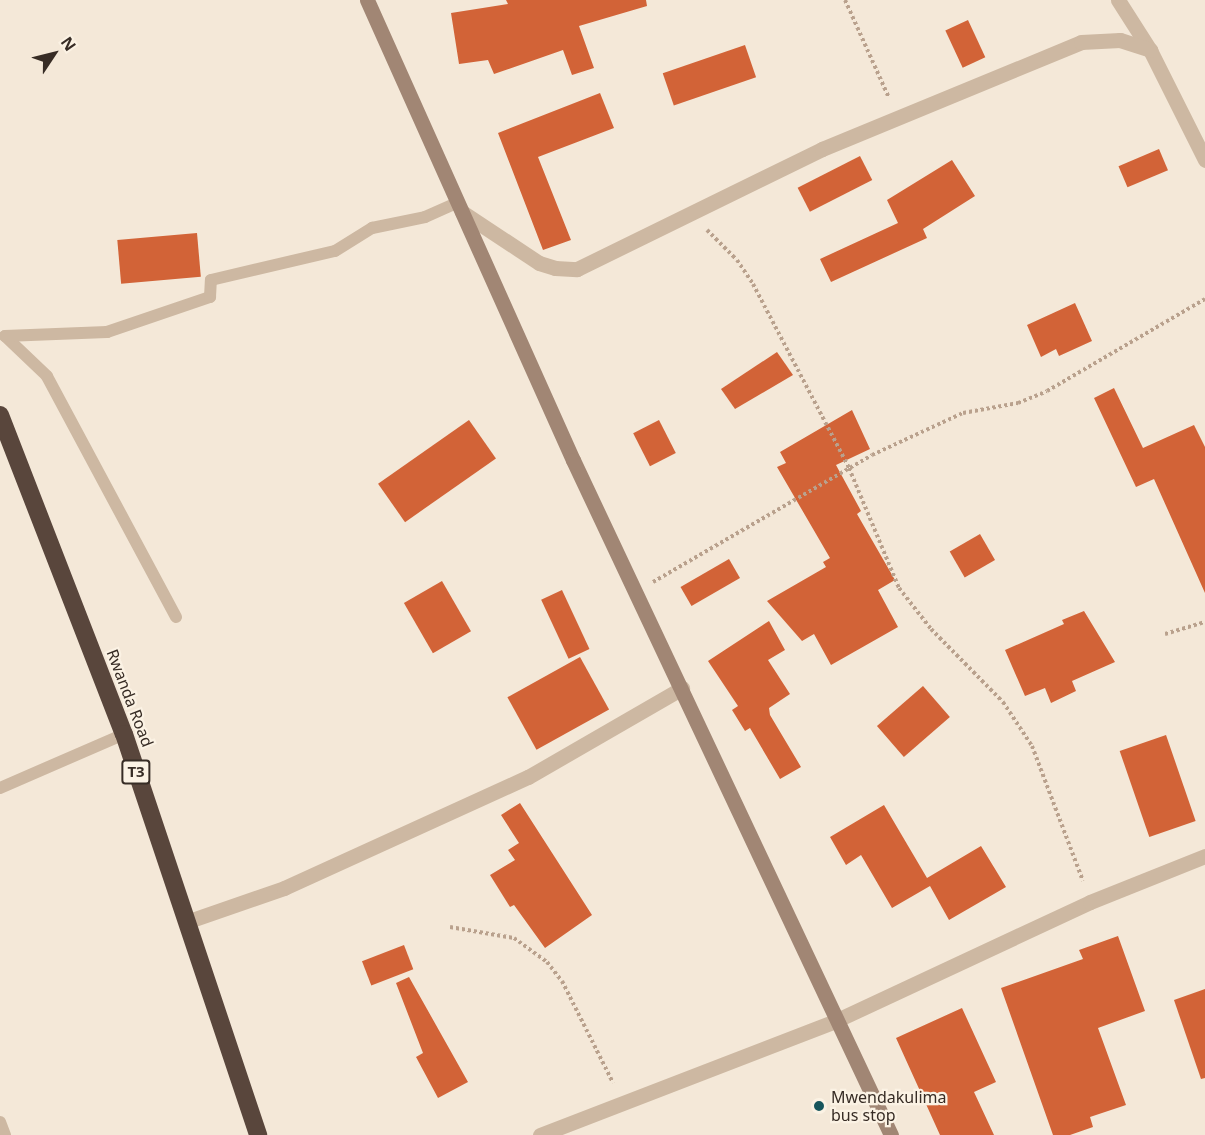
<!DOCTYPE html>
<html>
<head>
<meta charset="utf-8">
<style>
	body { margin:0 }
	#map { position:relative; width:1205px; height:1135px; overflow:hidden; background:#f4e8d8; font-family:"Noto Sans",sans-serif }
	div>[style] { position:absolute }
	.building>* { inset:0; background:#d26337; transform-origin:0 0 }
	.path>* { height:4px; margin-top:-2px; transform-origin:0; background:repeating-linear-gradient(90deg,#b9a18d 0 3px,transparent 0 6px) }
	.lane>* { height:12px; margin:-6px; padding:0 6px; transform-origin:6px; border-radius:6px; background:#cdb8a2 }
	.street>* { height:15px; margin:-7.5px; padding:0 7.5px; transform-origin:7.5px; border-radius:7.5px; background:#cdb8a2 }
	.secondary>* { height:15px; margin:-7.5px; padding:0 7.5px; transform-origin:7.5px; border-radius:7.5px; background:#a18674 }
	.highway>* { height:18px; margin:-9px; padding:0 9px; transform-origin:9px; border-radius:9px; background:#59463c }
	.dots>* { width:16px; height:16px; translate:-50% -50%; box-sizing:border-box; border:3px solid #fbf2e4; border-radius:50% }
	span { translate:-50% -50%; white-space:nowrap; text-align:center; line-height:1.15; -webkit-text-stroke:4.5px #fbf2e4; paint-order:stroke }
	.shield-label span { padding:2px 4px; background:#fbf2e4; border:2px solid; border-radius:4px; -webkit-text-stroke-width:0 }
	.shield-label { font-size:15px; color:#372c25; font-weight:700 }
	.street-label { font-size:16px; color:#372c25 }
	.poi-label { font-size:16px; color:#372c25 }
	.left { translate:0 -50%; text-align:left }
	.north { position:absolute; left:24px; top:24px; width:60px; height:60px; -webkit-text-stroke:4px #fbf2e4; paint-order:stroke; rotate:55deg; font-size:16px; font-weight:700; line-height:24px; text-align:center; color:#372c25 }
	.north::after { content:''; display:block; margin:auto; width:21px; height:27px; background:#372c25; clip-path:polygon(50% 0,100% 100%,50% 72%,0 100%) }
</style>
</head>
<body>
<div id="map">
	<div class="building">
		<i style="clip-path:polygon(506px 0,646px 0,647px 6px,579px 26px,594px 68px,572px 75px,563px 50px,494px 74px,488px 60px,459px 64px,451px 13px,508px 4px)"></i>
		<i style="left:968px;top:20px;width:41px;height:25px;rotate:65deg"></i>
		<i style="left:745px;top:45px;width:34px;height:87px;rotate:71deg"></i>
		<i style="clip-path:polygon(600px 93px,614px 128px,538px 157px,571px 240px,543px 250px,498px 133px)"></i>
		<i style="left:1159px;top:149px;width:23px;height:44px;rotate:67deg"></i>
		<i style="left:860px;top:156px;width:27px;height:70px;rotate:63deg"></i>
		<i style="clip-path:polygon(952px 160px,975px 196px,923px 229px,927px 238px,831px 282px,820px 259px,898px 223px,887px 200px)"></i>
		<i style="left:197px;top:233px;width:44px;height:80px;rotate:85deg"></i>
		<i style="clip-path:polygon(1075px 303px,1092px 341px,1059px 356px,1056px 349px,1041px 357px,1027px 325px)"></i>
		<i style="clip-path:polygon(777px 352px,793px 375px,735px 409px,721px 389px)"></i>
		<i style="clip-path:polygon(1114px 388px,1143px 448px,1194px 425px,1205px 447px,1205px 593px,1154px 479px,1136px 487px,1094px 398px)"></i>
		<i style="clip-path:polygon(852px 410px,870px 449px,836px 465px,861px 511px,857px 514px,895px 580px,878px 590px,898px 627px,831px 665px,814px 634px,802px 641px,767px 601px,826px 567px,823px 562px,830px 558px,777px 467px,786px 463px,780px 452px)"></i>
		<i style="left:469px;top:420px;width:47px;height:111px;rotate:55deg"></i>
		<i style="left:659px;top:420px;width:37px;height:29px;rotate:63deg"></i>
		<i style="left:980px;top:534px;width:30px;height:35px;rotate:60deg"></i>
		<i style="left:729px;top:559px;width:22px;height:56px;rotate:60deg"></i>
		<i style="left:442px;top:581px;width:58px;height:44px;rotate:60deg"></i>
		<i style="left:562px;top:590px;width:65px;height:23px;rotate:65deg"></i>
		<i style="clip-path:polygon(1084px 611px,1115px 662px,1072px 681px,1076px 691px,1051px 703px,1045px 688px,1025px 696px,1005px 650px,1064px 624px,1062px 620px)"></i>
		<i style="clip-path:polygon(769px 621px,785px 650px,768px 660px,790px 694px,769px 708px,770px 715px,801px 767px,780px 779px,750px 728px,745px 731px,732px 710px,738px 706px,708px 661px)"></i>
		<i style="left:580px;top:657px;width:60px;height:83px;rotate:61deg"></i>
		<i style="left:923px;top:686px;width:41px;height:61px;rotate:49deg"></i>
		<i style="left:1166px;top:735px;width:91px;height:49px;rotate:71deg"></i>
		<i style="clip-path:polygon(520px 803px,592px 915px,545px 948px,514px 905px,510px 907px,490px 875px,515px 860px,508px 850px,519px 843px,501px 815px)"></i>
		<i style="clip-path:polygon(884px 805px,927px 878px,981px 846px,1006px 887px,949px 920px,930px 886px,892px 908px,861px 855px,846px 865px,830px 837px)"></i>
		<i style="clip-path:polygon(1118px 936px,1145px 1011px,1098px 1028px,1126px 1105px,1090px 1117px,1093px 1127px,1070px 1135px,1053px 1135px,1001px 988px,1083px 959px,1079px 950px)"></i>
		<i style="left:404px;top:945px;width:26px;height:45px;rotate:69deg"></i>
		<i style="clip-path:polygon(409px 977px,468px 1082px,438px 1098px,416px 1057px,423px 1053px,396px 983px)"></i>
		<i style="clip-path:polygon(1205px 989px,1205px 1078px,1201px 1079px,1174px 1000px)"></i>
		<i style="clip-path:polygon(962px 1008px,996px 1082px,974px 1092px,994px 1135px,940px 1135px,896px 1038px)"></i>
	</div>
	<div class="path">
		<i style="left:845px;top:0;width:107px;rotate:65.8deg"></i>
		<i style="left:707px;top:230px;width:42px;rotate:45deg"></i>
		<i style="left:737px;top:260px;width:29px;rotate:56deg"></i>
		<i style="left:753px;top:284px;width:208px;rotate:62.4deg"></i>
		<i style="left:849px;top:468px;width:130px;rotate:67.4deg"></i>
		<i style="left:899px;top:588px;width:52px;rotate:52deg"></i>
		<i style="left:931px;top:629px;width:103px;rotate:45.4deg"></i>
		<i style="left:1003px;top:702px;width:53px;rotate:56.6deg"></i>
		<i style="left:1032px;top:746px;width:144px;rotate:69.3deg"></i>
		<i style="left:653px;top:582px;width:253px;rotate:-30.1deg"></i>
		<i style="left:872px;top:455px;width:100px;rotate:-24.8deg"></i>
		<i style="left:963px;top:413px;width:56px;rotate:-10.3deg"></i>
		<i style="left:1018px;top:403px;width:31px;rotate:-22deg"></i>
		<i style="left:1047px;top:391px;width:183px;rotate:-30.2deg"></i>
		<i style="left:1165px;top:634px;width:42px;rotate:-16.7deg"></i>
		<i style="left:450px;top:927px;width:65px;rotate:9.8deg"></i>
		<i style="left:514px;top:938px;width:41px;rotate:36deg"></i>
		<i style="left:547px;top:962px;width:24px;rotate:52deg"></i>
		<i style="left:562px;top:981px;width:114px;rotate:63.4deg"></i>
	</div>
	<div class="lane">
		<i style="left:176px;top:617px;width:273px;rotate:-118.2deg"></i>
		<i style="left:47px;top:376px;width:58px;rotate:-136.4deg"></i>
		<i style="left:5px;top:336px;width:102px;rotate:-2.2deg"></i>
		<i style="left:107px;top:332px;width:109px;rotate:-18.8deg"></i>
		<i style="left:210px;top:297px;width:17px;rotate:-87deg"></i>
		<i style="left:211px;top:280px;width:127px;rotate:-13.2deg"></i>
		<i style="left:335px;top:251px;width:44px;rotate:-31.9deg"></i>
		<i style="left:372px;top:228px;width:54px;rotate:-11.7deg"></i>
		<i style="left:425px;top:217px;width:36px;rotate:-24deg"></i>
		<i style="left:0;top:788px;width:135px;rotate:-23.5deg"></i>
		<i style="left:0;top:1122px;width:14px;rotate:69deg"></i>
	</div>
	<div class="street">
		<i style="left:1118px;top:0;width:59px;rotate:57.4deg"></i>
		<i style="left:1150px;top:50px;width:123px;rotate:63.4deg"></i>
		<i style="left:462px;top:212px;width:92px;rotate:33.5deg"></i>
		<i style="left:539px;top:263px;width:17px;rotate:17deg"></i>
		<i style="left:555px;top:268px;width:22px;rotate:3deg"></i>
		<i style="left:577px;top:269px;width:273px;rotate:-26.1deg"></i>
		<i style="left:822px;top:149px;width:280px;rotate:-22.4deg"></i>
		<i style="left:1081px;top:42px;width:39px;rotate:-3deg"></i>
		<i style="left:1120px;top:40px;width:32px;rotate:18deg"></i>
		<i style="left:186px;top:922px;width:104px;rotate:-19.1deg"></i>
		<i style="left:284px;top:888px;width:268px;rotate:-24.5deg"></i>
		<i style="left:528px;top:777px;width:178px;rotate:-30deg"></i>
		<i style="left:540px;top:1135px;width:316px;rotate:-21.1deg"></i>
		<i style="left:835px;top:1021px;width:281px;rotate:-25deg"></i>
		<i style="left:1090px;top:902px;width:124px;rotate:-21.8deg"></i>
	</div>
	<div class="secondary">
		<i style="left:367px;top:0;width:504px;rotate:65.88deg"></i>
		<i style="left:573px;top:460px;width:746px;rotate:64.77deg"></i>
	</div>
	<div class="highway">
		<i style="left:0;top:415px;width:342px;rotate:68.8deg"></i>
		<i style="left:124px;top:734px;width:423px;rotate:71.5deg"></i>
	</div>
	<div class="dots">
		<i style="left:819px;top:1106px;background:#17555c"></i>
	</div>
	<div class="shield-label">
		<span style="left:136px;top:772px">T3</span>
	</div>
	<div class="street-label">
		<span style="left:130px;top:698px;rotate:69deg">Rwanda Road</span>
	</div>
	<div class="poi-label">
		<span class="left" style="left:831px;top:1106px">Mwendakulima<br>bus stop</span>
	</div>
	<div class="north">N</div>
</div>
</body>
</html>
